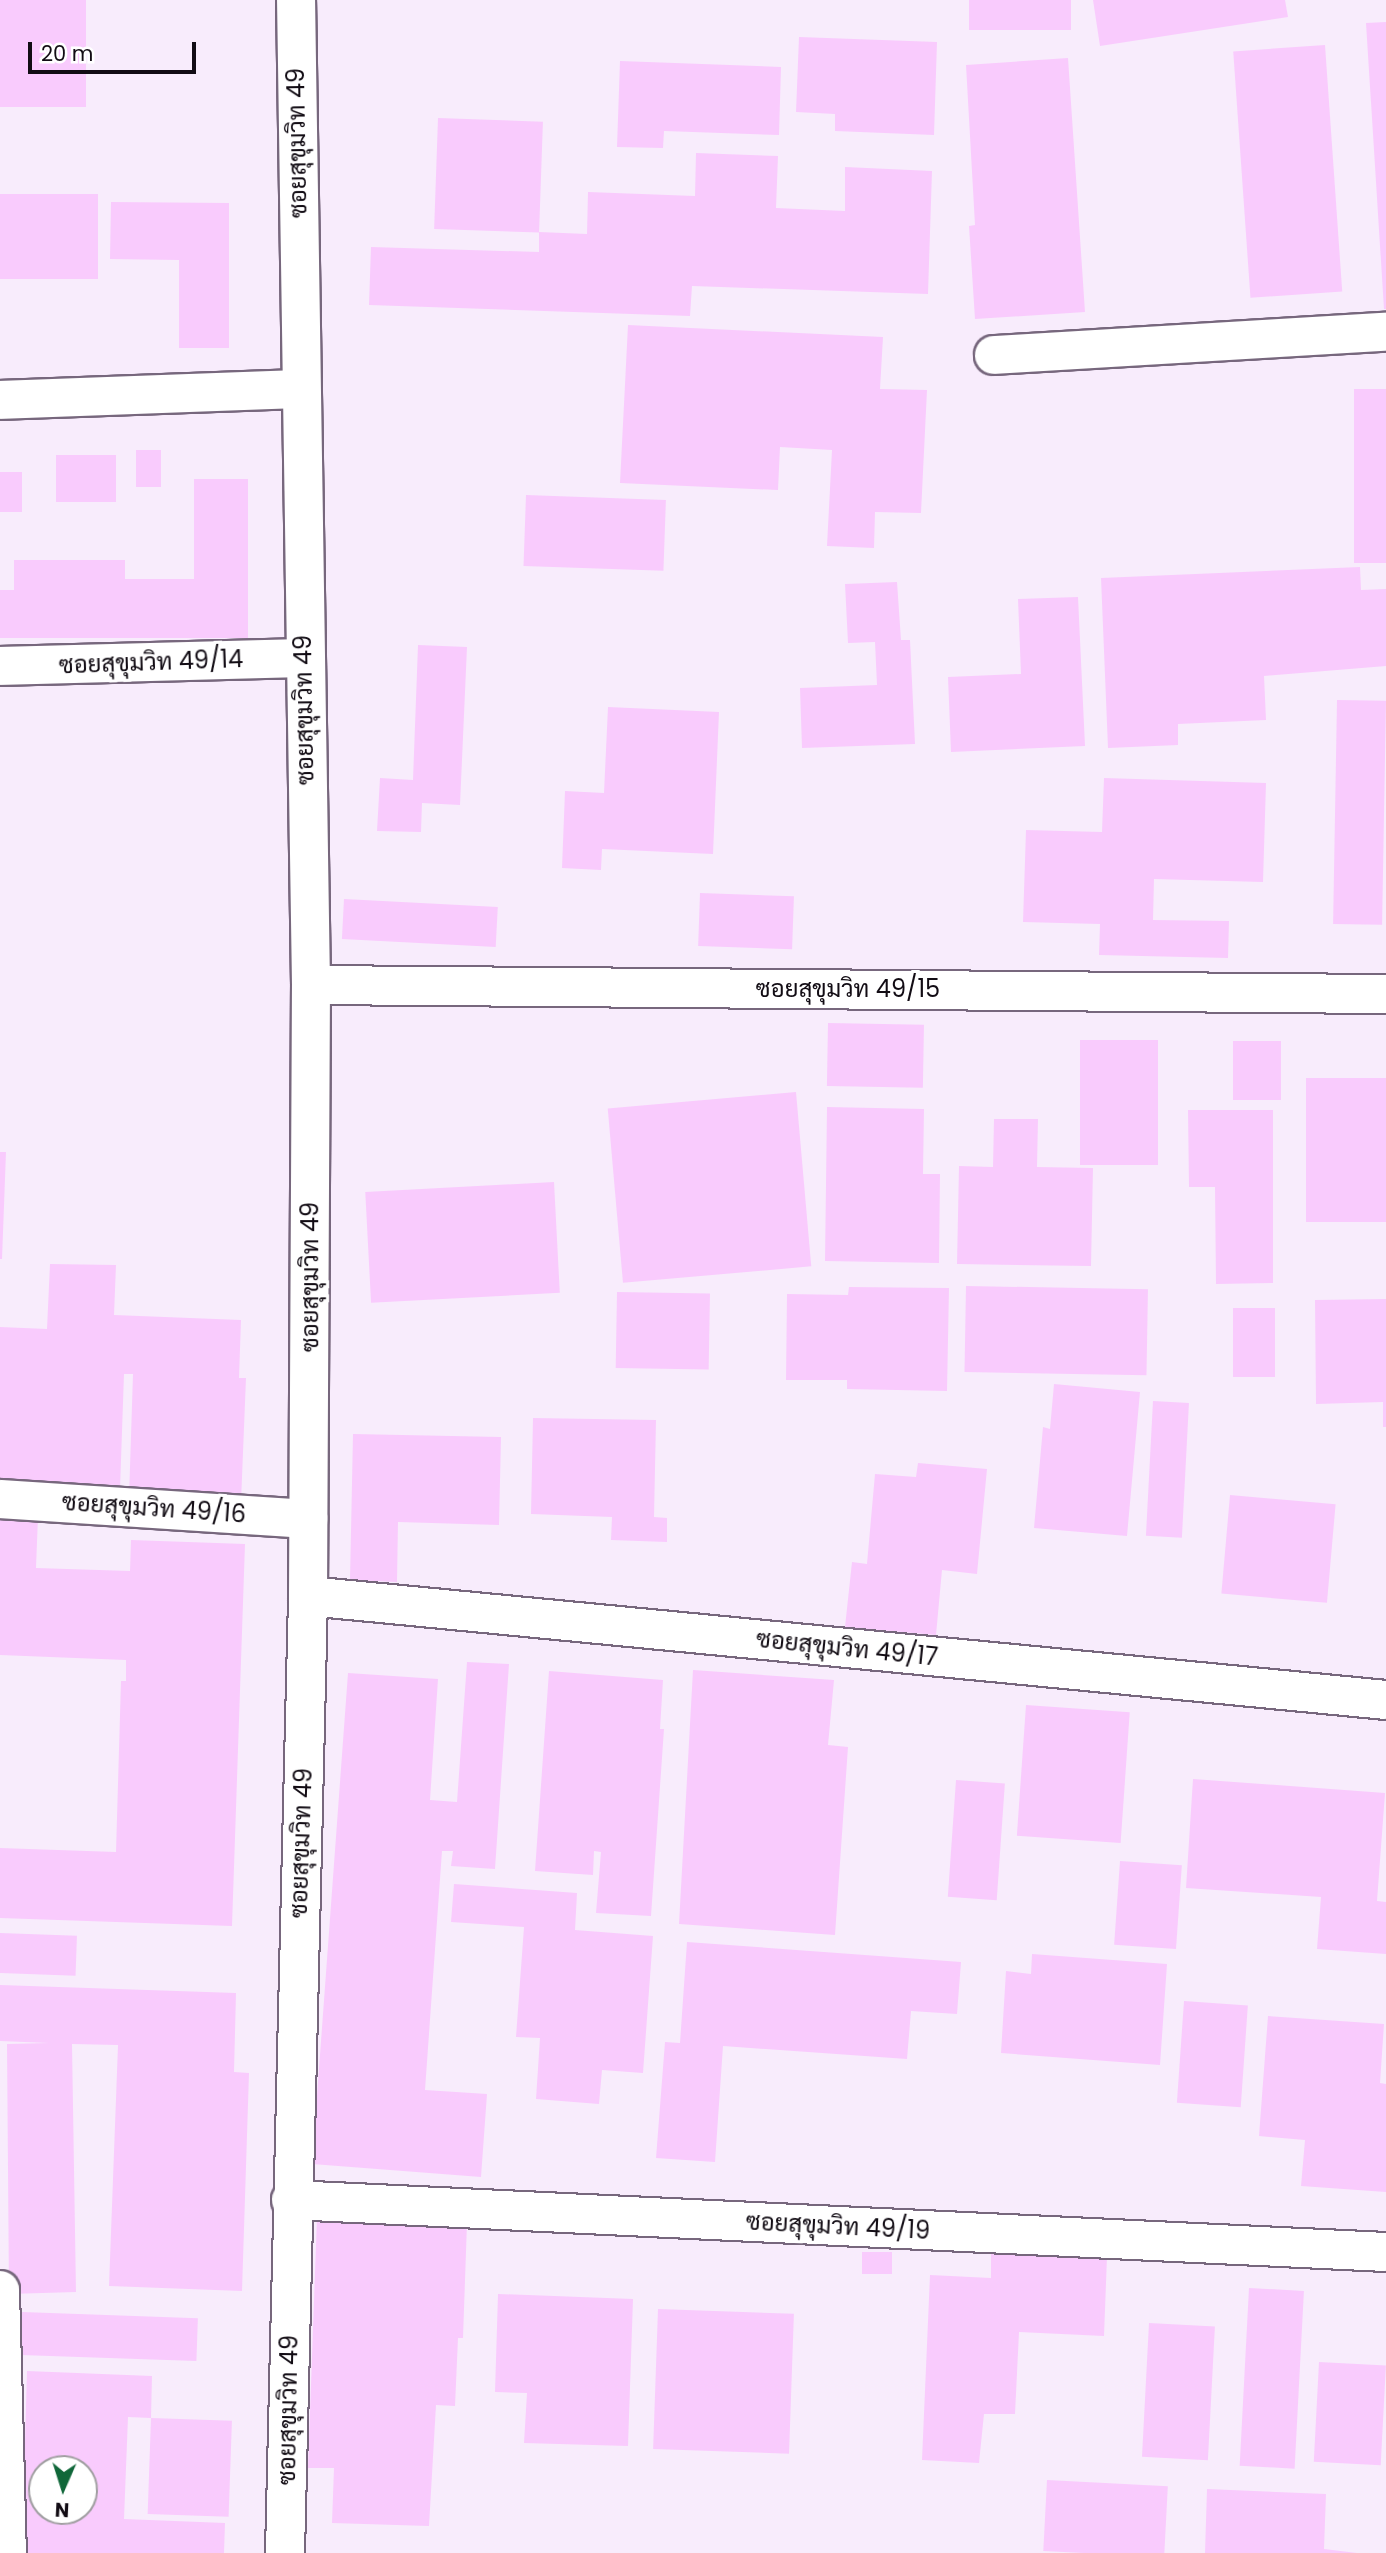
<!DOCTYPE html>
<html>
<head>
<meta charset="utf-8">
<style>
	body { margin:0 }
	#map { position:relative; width:1386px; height:2553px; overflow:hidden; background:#f8ecfc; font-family:Poppins,Sarabun,sans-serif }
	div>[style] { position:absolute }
	.building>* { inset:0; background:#f9cbfd; transform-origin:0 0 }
	.roads { filter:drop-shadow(2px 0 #77677d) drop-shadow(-2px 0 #77677d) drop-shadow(0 2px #77677d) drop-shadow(0 -2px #77677d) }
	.street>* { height:38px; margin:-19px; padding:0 19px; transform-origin:19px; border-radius:19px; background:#fff }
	span { translate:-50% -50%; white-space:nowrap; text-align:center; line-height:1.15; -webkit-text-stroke:6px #fff; paint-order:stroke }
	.street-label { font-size:24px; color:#120c14 }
	.north { position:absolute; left:28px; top:2455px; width:70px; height:70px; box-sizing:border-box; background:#fff; border:2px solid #a09ea1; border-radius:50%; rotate:183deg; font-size:19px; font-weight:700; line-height:28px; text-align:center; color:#120c14 }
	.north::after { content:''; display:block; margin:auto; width:24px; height:32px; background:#106739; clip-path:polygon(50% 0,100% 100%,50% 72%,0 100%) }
	.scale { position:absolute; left:28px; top:42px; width:168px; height:32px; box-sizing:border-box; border:4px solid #120c14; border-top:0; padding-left:9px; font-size:21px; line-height:24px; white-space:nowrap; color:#120c14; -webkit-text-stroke:5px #fff; paint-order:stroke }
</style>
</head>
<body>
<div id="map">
	<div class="building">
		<i style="left:0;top:0;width:86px;height:107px"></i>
		<i style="left:969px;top:0;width:102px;height:30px"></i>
		<i style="clip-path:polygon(1093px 0,1285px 0,1288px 17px,1100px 46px)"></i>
		<i style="clip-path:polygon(1386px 22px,1386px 309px,1384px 309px,1366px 23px)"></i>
		<i style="clip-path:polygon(799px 37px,937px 42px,934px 135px,835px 131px,835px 114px,796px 112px)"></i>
		<i style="left:1325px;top:45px;width:247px;height:92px;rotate:86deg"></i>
		<i style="clip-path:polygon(1068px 58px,1085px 312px,975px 319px,969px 226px,975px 225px,966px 65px)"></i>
		<i style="clip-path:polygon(620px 61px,781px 67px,779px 135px,664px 131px,663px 148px,617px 147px)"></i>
		<i style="left:438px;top:118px;width:105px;height:111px;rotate:2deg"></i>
		<i style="clip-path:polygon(696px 153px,778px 156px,776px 208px,845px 211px,845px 167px,932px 171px,928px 294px,692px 286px,690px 316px,369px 305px,371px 247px,539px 252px,539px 232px,587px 234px,588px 192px,695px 196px)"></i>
		<i style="left:0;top:194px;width:98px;height:85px"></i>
		<i style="clip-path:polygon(111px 202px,229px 203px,229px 348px,179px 348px,179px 260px,110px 259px)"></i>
		<i style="clip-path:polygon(628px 325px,883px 337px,880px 389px,927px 390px,921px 513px,875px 512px,874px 548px,827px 546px,832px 450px,780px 447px,778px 490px,620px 483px)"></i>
		<i style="left:1354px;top:389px;width:32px;height:174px"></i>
		<i style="left:136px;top:450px;width:25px;height:37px"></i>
		<i style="left:116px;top:455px;width:47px;height:60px;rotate:90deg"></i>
		<i style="left:0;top:472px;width:22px;height:40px"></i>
		<i style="clip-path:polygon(194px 479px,248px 479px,248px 638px,0 638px,0 590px,14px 590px,14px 560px,125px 560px,125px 579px,194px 579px)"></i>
		<i style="left:526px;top:495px;width:140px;height:71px;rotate:2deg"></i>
		<i style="clip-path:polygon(1360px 567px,1361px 590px,1386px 589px,1386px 666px,1264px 676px,1266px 720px,1178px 724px,1178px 745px,1108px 748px,1101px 578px)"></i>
		<i style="clip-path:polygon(897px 582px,901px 640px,910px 640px,915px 744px,802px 748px,800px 688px,877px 685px,875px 642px,848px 643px,845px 584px)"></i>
		<i style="clip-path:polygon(1078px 597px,1085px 746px,951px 752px,948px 677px,1021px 674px,1018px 599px)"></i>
		<i style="clip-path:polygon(418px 645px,467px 647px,460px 805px,422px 803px,421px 832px,377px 831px,380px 778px,413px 780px)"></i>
		<i style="left:1337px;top:700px;width:49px;height:224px;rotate:1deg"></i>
		<i style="clip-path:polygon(608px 707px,719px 712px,713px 854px,602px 849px,601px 870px,562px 868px,565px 791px,604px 793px)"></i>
		<i style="clip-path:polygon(1104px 778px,1266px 783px,1263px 882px,1154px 879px,1153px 920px,1229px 921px,1228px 958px,1099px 955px,1100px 924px,1023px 922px,1026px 830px,1102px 832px)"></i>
		<i style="left:700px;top:893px;width:94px;height:53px;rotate:2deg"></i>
		<i style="left:344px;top:899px;width:154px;height:40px;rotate:3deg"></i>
		<i style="left:828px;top:1023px;width:96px;height:63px;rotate:1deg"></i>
		<i style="left:1158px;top:1040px;width:125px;height:78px;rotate:90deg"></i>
		<i style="left:1281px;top:1041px;width:59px;height:48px;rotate:90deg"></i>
		<i style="left:1386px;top:1078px;width:144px;height:80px;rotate:90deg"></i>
		<i style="left:796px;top:1092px;width:175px;height:189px;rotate:85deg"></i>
		<i style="clip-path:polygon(827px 1107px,924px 1109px,923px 1174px,940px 1174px,939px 1263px,825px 1261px)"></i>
		<i style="clip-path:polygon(1188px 1110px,1273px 1110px,1273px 1283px,1216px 1284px,1215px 1187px,1189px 1187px)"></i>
		<i style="clip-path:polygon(994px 1119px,1038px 1119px,1037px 1167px,1093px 1168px,1091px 1266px,957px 1264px,959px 1166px,993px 1167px)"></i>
		<i style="clip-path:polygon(0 1152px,6px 1152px,2px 1259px,0 1259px)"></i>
		<i style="left:554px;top:1182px;width:111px;height:189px;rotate:87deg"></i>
		<i style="clip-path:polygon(50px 1264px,116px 1265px,114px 1315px,241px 1320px,239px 1378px,246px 1378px,241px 1502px,129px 1498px,133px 1374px,124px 1374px,120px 1489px,0 1485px,0 1327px,47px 1329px)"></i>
		<i style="left:966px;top:1286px;width:182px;height:86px;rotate:1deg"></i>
		<i style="clip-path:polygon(849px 1287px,949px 1288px,947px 1391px,847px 1389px,847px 1380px,786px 1380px,787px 1294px,848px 1295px)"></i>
		<i style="left:617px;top:1292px;width:93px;height:76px;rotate:1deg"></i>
		<i style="clip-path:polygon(1386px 1299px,1386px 1427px,1383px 1427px,1383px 1402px,1316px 1404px,1315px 1300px)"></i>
		<i style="left:1275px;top:1308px;width:69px;height:42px;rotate:90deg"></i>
		<i style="clip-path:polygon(1054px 1384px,1140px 1392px,1127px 1536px,1034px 1528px,1043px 1427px,1050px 1429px)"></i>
		<i style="left:1153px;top:1401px;width:36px;height:135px;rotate:3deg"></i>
		<i style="clip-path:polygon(533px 1418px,656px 1420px,654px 1517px,667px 1518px,667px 1542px,611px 1540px,612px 1517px,531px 1514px)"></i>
		<i style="clip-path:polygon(353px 1434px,501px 1437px,499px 1525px,398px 1522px,397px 1582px,350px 1580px)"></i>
		<i style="clip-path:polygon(918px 1463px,987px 1469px,977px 1574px,942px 1570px,936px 1635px,845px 1627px,852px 1562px,867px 1564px,875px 1474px,916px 1477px)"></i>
		<i style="left:1230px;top:1495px;width:106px;height:99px;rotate:5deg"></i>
		<i style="clip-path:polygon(0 1516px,38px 1517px,36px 1568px,130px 1571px,131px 1540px,245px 1544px,232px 1926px,0 1918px,0 1848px,116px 1852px,121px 1681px,126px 1681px,126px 1660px,0 1655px)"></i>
		<i style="clip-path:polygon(467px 1662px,509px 1664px,495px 1869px,451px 1866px,453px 1851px,442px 1851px,425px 2090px,487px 2094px,481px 2177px,312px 2164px,348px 1673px,438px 1679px,430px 1800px,457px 1802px)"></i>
		<i style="clip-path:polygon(693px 1670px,834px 1680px,828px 1745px,848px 1747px,835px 1935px,679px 1924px)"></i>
		<i style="clip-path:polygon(549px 1671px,663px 1680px,660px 1729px,664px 1729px,651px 1916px,596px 1913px,601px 1852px,594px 1851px,593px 1875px,535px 1871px)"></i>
		<i style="left:1026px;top:1705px;width:104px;height:131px;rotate:4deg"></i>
		<i style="clip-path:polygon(1193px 1779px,1385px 1793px,1377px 1901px,1386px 1902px,1386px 1954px,1317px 1949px,1321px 1897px,1186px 1888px)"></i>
		<i style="left:956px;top:1780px;width:49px;height:117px;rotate:4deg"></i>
		<i style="left:1120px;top:1861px;width:62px;height:84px;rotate:4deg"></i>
		<i style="clip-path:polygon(454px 1884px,577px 1893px,575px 1930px,653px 1936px,643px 2073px,602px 2070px,599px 2104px,536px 2099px,540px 2038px,516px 2037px,524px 1927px,451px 1922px)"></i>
		<i style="left:0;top:1933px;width:77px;height:40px;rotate:2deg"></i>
		<i style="clip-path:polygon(687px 1942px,961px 1962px,957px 2014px,911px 2011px,907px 2059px,723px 2046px,715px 2162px,656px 2158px,665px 2042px,680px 2043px)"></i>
		<i style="clip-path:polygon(1032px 1954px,1167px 1964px,1160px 2065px,1001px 2053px,1006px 1971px,1031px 1974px)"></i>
		<i style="clip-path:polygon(0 1985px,236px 1993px,234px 2072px,249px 2073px,242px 2291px,109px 2286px,118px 2045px,72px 2044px,76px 2292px,9px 2294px,7px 2044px,49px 2043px,0 2041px)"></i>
		<i style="left:1184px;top:2001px;width:64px;height:102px;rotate:4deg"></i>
		<i style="clip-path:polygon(1268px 2016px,1384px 2024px,1380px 2083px,1386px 2084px,1386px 2192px,1301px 2186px,1305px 2140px,1259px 2136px)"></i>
		<i style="clip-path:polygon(317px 2218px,467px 2223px,463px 2338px,458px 2338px,455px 2406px,436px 2405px,429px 2526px,332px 2523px,334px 2468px,308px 2468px)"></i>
		<i style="left:862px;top:2252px;width:30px;height:22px"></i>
		<i style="clip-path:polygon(991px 2252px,1107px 2257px,1104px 2336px,1019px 2332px,1015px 2414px,984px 2414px,979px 2463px,922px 2460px,930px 2275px,991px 2278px)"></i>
		<i style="left:1249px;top:2288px;width:55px;height:178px;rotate:3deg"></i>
		<i style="clip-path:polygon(498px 2294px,633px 2299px,628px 2446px,524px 2443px,527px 2393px,495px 2392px)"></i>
		<i style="left:658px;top:2309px;width:136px;height:140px;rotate:2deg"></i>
		<i style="left:22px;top:2312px;width:176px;height:43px;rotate:2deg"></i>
		<i style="left:1149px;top:2323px;width:66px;height:134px;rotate:3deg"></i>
		<i style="left:1319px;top:2362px;width:67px;height:100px;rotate:3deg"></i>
		<i style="clip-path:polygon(evenodd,27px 2371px,152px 2376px,151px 2418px,128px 2417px,124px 2519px,225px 2523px,224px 2553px,22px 2553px,27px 2371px,42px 2469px,84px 2469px,84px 2511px,42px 2511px,42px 2469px)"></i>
		<i style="left:151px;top:2418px;width:81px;height:96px;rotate:2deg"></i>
		<i style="left:1047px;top:2480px;width:121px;height:71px;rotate:3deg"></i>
		<i style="clip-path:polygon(1207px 2489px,1326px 2494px,1324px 2549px,1357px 2553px,1205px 2553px)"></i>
	</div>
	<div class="roads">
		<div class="street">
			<i style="left:994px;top:355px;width:393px;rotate:-3.4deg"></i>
			<i style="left:0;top:400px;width:300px;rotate:-2.1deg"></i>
			<i style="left:0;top:666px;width:303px;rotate:-1.5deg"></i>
			<i style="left:311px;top:985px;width:1075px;rotate:0.48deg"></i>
			<i style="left:0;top:1499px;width:309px;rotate:3.7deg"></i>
			<i style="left:308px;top:1596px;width:1083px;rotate:5.51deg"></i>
			<i style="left:291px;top:2200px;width:1096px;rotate:2.72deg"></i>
			<i style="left:0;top:2290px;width:263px;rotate:88.5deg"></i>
			<i style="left:285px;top:2553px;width:957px;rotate:-88.62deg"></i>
			<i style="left:308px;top:1596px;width:611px;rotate:-89.72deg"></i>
			<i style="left:311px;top:985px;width:985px;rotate:-90.87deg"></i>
		</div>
	</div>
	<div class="street-label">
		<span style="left:297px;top:143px;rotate:-91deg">ซอยสุขุมวิท 49</span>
		<span style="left:151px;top:662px;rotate:-2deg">ซอยสุขุมวิท 49/14</span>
		<span style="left:304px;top:710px;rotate:-91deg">ซอยสุขุมวิท 49</span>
		<span style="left:848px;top:989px">ซอยสุขุมวิท 49/15</span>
		<span style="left:310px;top:1277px;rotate:-90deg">ซอยสุขุมวิท 49</span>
		<span style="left:154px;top:1508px;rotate:4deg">ซอยสุขุมวิท 49/16</span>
		<span style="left:847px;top:1648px;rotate:6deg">ซอยสุขุมวิท 49/17</span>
		<span style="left:301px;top:1843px;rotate:-88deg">ซอยสุขุมวิท 49</span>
		<span style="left:838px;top:2226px;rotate:3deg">ซอยสุขุมวิท 49/19</span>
		<span style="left:288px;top:2410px;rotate:-89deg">ซอยสุขุมวิท 49</span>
	</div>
	<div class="north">N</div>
	<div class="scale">20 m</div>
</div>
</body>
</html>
